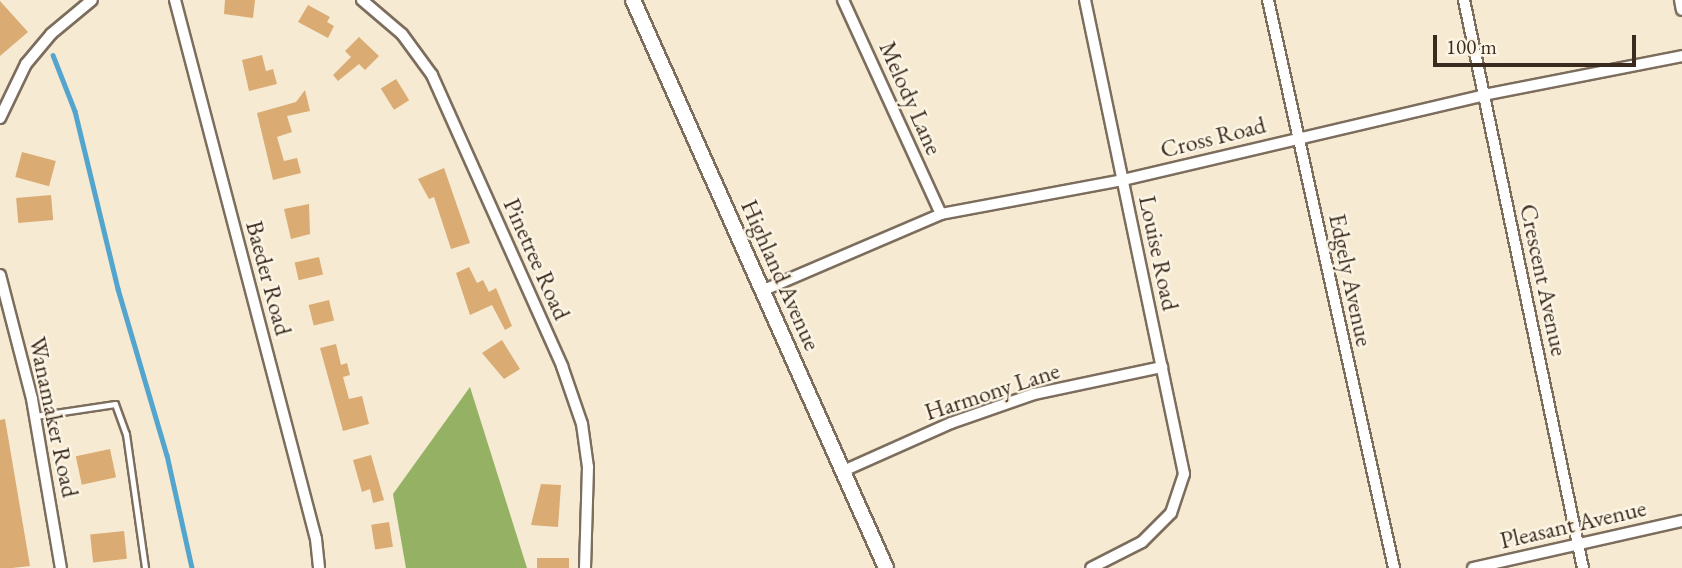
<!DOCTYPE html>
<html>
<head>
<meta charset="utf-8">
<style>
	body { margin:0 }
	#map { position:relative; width:1682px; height:568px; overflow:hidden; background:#f6ead2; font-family:"EB Garamond",serif }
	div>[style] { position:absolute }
	.forest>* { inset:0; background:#94b164 }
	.stream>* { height:4.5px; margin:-2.25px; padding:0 2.25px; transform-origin:2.25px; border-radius:2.25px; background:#54a5ce }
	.building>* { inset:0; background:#daac74; transform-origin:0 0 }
	.roads { filter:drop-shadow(2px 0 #7c6d5d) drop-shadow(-2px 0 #7c6d5d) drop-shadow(0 2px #7c6d5d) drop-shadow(0 -2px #7c6d5d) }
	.service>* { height:5px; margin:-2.5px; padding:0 2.5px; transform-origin:2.5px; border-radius:2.5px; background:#fff }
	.minor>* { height:10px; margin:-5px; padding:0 5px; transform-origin:5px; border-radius:5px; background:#fff }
	.tertiary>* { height:14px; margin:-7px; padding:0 7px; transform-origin:7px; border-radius:7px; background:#fff }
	span { translate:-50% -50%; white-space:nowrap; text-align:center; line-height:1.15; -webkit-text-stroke:5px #fcf5e5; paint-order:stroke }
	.street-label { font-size:24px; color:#3b2a1e }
	.scale { position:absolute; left:1433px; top:35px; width:203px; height:32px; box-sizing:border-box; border:4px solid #3b2a1e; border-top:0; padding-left:9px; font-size:21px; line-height:24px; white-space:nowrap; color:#3b2a1e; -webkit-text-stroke:5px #fcf5e5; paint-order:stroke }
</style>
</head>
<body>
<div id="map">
	<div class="forest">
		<i style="clip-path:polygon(470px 387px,527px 568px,406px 568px,393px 494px)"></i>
	</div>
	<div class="stream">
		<i style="left:53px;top:55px;width:60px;rotate:68.6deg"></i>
		<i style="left:75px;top:111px;width:183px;rotate:76.4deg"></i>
		<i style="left:118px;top:289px;width:173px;rotate:73.6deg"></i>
		<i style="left:167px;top:455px;width:116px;rotate:77.5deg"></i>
	</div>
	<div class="building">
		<i style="clip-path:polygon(225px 0,255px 0,253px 18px,224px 14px)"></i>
		<i style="clip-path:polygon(0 1px,28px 32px,0 56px)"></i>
		<i style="clip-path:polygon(308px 5px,330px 17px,327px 22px,334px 26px,328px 38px,298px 22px)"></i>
		<i style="clip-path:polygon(359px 37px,379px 56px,365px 70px,359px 64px,338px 81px,333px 75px,351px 57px,345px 51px)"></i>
		<i style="clip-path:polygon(262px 55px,266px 71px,273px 69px,277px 84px,249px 91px,242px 60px)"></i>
		<i style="left:396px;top:79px;width:25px;height:18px;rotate:58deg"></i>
		<i style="clip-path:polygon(305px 90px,310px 111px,287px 116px,292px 132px,277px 137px,284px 161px,297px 158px,301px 173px,273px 180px,257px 113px,296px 102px)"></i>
		<i style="left:22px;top:152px;width:35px;height:26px;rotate:15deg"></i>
		<i style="clip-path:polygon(444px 168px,470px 243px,451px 249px,434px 197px,429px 199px,418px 179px)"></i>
		<i style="left:51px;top:195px;width:25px;height:35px;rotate:85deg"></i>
		<i style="clip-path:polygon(309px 204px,310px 234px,291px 239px,284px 209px)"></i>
		<i style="left:319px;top:257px;width:18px;height:25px;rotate:77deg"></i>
		<i style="clip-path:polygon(469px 267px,477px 283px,483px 280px,489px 292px,496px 288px,512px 326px,505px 330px,492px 305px,470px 315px,456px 273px)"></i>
		<i style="left:329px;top:300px;width:21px;height:21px;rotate:76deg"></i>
		<i style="clip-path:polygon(502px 340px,520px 369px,504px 379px,482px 353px)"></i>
		<i style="clip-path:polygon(336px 344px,341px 365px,347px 363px,350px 375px,343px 377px,349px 399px,362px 396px,369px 424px,343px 431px,320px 348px)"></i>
		<i style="clip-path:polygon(5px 419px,30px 566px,12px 568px,0 568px,0 420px)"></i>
		<i style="left:110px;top:449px;width:29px;height:35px;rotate:78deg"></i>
		<i style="clip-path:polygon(371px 455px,384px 500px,373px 503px,370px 489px,362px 492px,353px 460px)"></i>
		<i style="clip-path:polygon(541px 484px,561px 485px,558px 527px,531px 525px)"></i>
		<i style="left:389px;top:522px;width:25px;height:18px;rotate:81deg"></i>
		<i style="left:124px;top:531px;width:28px;height:34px;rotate:84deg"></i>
		<i style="left:537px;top:558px;width:32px;height:10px"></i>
	</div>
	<div class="roads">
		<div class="service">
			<i style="left:35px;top:416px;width:81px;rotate:-8.5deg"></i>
			<i style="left:115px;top:404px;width:32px;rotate:70deg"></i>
			<i style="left:126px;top:434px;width:135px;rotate:81.9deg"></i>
		</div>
		<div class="minor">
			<i style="left:175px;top:0;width:557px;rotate:75.34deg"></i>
			<i style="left:316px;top:539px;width:29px;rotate:84deg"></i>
			<i style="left:362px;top:0;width:52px;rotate:40.4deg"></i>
			<i style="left:402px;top:34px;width:51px;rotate:53.8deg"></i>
			<i style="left:432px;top:75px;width:319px;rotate:65.9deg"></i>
			<i style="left:562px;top:366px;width:61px;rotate:71deg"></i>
			<i style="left:582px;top:424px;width:43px;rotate:82.1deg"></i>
			<i style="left:588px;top:467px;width:101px;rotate:91.7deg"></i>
			<i style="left:843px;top:0;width:235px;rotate:65.4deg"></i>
			<i style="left:1085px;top:0;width:484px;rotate:78.2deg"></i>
			<i style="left:1184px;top:474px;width:41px;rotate:108.4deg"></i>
			<i style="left:1171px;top:513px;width:41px;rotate:135deg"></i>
			<i style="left:1142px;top:542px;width:57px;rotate:153deg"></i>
			<i style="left:1268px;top:0;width:582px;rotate:77.49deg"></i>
			<i style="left:1464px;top:0;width:580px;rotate:78.17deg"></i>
			<i style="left:1680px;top:0;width:10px;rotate:79deg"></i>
			<i style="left:0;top:118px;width:60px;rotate:-64.3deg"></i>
			<i style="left:26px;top:64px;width:39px;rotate:-50deg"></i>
			<i style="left:51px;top:34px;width:53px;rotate:-39.7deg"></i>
			<i style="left:0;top:275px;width:128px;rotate:75.5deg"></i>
			<i style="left:32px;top:399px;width:171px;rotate:80.3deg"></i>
			<i style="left:764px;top:290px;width:193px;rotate:-23.2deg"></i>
			<i style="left:941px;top:214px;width:185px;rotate:-10.6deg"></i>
			<i style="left:1123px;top:180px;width:371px;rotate:-13.2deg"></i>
			<i style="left:1484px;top:95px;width:202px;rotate:-11.1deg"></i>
			<i style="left:841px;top:472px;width:120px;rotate:-24deg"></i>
			<i style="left:951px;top:423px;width:88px;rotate:-19.3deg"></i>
			<i style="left:1034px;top:394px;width:131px;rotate:-11.9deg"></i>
			<i style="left:1473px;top:568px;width:214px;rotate:-12.7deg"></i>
		</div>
		<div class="tertiary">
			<i style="left:633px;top:0;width:622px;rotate:65.99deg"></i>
		</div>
	</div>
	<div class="street-label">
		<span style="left:911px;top:98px;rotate:66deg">Melody Lane</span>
		<span style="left:1213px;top:137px;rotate:-14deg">Cross Road</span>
		<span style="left:1159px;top:253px;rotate:78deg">Louise Road</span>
		<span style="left:537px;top:259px;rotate:66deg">Pinetree Road</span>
		<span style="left:781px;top:275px;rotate:66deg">Highland Avenue</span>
		<span style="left:269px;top:278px;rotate:75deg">Baeder Road</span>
		<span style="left:1351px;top:280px;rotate:78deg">Edgely Avenue</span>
		<span style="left:1544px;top:280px;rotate:78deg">Crescent Avenue</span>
		<span style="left:992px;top:391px;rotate:-18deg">Harmony Lane</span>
		<span style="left:54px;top:417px;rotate:78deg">Wanamaker Road</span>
		<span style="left:1573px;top:524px;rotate:-13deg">Pleasant Avenue</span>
	</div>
	<div class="scale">100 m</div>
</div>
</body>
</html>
